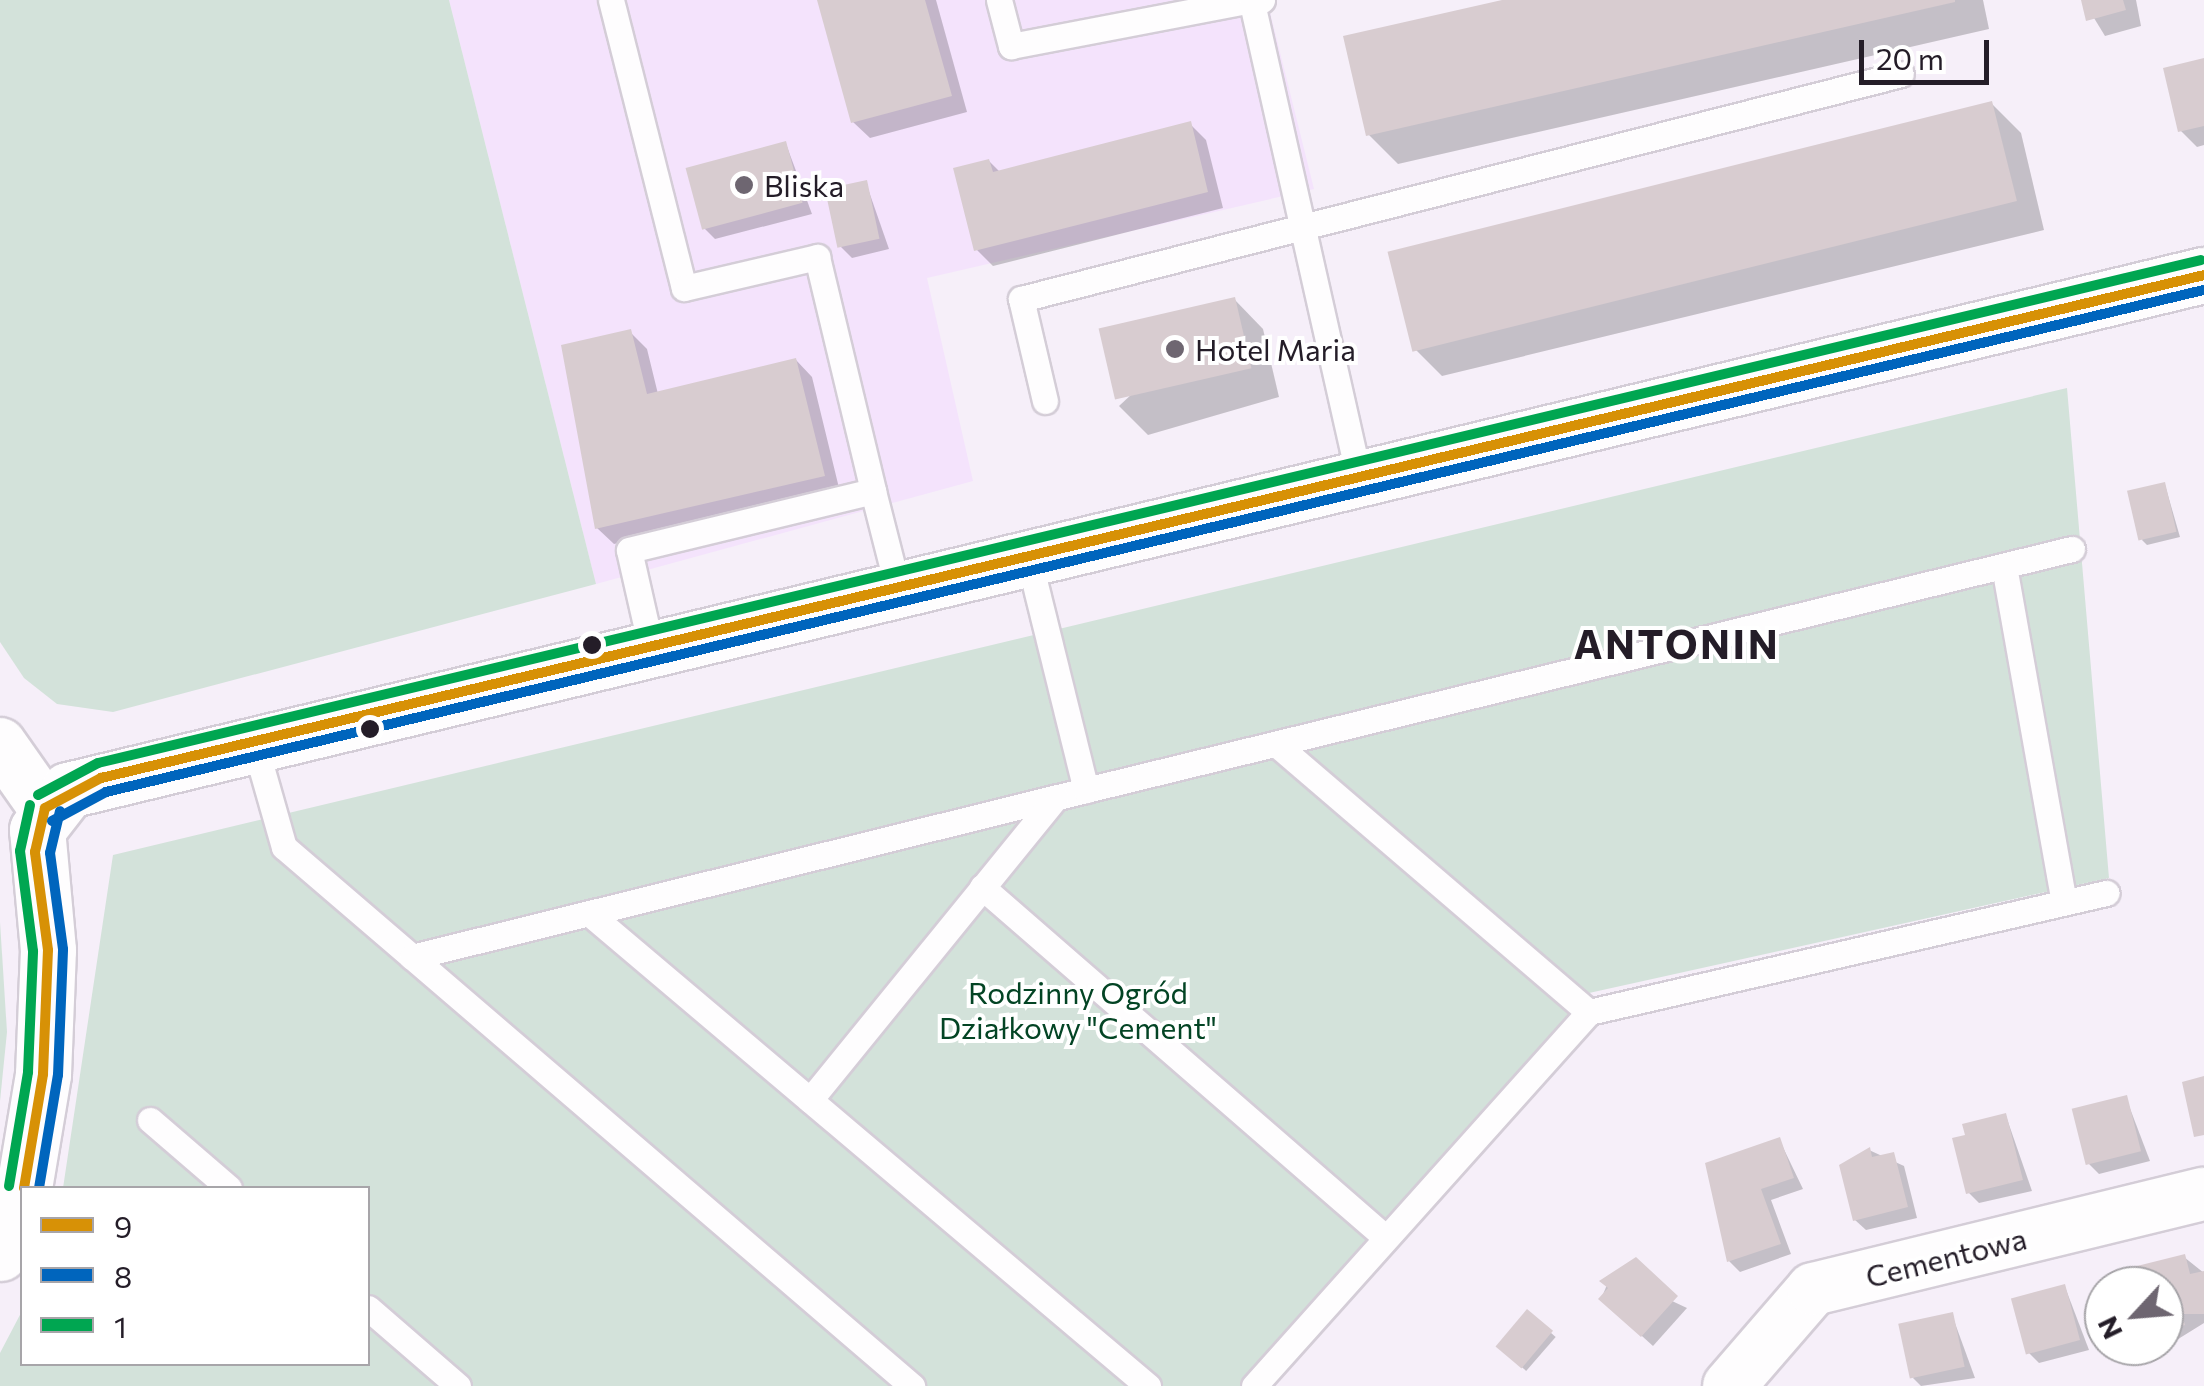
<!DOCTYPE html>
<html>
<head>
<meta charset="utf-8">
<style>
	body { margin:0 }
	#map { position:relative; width:2204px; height:1386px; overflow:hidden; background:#f6eff9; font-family:Commissioner,sans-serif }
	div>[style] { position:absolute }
	.built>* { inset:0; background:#f4e3fc }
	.green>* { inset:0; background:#d3e2da }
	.shadow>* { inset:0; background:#0003; transform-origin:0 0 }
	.building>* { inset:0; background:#d8ccd0; transform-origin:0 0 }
	.roads { filter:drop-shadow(2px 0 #d4cdd7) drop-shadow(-2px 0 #d4cdd7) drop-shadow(0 2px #d4cdd7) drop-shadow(0 -2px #d4cdd7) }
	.lane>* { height:25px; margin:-12.5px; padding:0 12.5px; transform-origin:12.5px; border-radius:12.5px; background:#fefdfe }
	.street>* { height:52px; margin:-26px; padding:0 26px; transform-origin:26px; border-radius:26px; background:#fefdfe }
	.secondary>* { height:55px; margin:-27.5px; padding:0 27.5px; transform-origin:27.5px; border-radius:27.5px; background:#fefdfe }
	.bus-1>* { height:10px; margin:-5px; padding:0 5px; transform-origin:5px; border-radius:5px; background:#d79106 }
	.bus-2>* { height:10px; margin:-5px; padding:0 5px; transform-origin:5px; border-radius:5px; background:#0065bd }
	.bus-3>* { height:10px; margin:-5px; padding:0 5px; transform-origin:5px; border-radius:5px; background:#00a651 }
	.dots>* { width:28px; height:28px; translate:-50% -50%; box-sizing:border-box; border:5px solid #fff; border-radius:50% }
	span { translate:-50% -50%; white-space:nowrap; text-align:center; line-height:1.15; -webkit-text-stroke:8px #fff; paint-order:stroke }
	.poi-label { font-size:30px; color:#241d28 }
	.left { translate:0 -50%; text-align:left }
	.park-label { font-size:30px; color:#034424 }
	.street-label { font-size:30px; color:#241d28 }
	.district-label { font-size:40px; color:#241d28; font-weight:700; letter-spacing:2.5px }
	.legend { position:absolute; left:20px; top:1186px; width:350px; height:180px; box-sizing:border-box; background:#fff; border:2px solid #a7a5a9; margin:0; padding:12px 18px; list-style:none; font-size:30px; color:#241d28 }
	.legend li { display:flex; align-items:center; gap:20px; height:50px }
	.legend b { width:50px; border:2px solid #a7a5a9 }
	.north { position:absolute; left:2084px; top:1266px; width:100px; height:100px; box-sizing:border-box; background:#fff; border:2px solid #a7a5a9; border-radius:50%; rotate:244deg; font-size:28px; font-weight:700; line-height:40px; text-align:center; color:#241d28 }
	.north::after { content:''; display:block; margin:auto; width:35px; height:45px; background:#6e6671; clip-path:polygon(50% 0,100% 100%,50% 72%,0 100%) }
	.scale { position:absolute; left:1859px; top:40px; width:130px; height:45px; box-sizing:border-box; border:5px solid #241d28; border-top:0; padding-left:12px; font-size:30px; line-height:35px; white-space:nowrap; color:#241d28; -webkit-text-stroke:8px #fff; paint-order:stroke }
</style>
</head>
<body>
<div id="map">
	<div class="built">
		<i style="clip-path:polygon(449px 0,1267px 0,1314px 189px,927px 278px,973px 481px,596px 584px)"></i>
	</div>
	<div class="green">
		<i style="clip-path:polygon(0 0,449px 0,596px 584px,113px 712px,57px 704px,24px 678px,0 642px)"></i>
		<i style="clip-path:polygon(2067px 388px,2109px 878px,1589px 993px,1248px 1386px,0 1386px,0 1353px,22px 1311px,22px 1364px,368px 1364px,368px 1188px,63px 1188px,113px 855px)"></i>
		<i style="clip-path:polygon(0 922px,7px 1032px,0 1101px)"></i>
	</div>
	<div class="shadow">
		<i style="clip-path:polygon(820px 0,936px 0,967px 112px,870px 138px,853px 122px)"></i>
		<i style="clip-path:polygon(1513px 0,1983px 0,1989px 29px,1398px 164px,1369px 135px)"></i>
		<i style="clip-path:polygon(2083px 0,2136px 0,2141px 26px,2105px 36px)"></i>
		<i style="clip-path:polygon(2204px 61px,2204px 145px,2197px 147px,2180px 130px)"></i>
		<i style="clip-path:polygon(1992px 104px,2021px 133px,2044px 230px,1442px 376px,1413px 347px)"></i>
		<i style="clip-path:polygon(1190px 124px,1206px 140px,1223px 208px,993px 266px,977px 250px,989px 161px,1000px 172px)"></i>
		<i style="clip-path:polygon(786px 144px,812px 214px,715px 239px,704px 228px)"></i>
		<i style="clip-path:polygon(866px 183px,889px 249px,852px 258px,841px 247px)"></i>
		<i style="clip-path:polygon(1234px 299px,1263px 329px,1279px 397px,1148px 435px,1119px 406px)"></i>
		<i style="clip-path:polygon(630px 332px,647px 349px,658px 394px,796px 360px,812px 377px,840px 492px,614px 544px,597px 528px)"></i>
		<i style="clip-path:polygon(2165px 485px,2180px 537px,2147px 545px,2142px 540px)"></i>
		<i style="clip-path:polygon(2126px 1098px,2150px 1161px,2099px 1174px,2088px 1163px)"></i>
		<i style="clip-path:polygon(2006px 1116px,2032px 1191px,1979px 1203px,1968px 1192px,1968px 1136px)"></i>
		<i style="clip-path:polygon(1779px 1139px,1803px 1189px,1771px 1200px,1791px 1254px,1740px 1272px,1729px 1261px)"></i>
		<i style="clip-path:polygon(1869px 1150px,1904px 1166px,1917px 1218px,1866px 1230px,1855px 1220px)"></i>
		<i style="clip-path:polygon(2184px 1257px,2204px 1273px,2204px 1323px,2175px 1341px,2164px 1332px,2164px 1286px,2132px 1286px)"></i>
		<i style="clip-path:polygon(1612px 1273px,1687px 1308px,1653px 1346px,1601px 1299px)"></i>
		<i style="clip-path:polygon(2065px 1287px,2089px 1350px,2039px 1363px,2028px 1352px)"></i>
		<i style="left:1527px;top:1312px;width:38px;height:45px;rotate:41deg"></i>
		<i style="clip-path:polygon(1952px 1315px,1975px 1378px,1921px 1386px,1913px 1378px)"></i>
	</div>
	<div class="building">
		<i style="clip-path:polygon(817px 0,925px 0,952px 96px,851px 123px)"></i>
		<i style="clip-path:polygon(1502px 0,1955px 0,1955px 2px,1366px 136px,1343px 36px)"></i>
		<i style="clip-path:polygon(2081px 0,2123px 0,2126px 10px,2086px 21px)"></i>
		<i style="clip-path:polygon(2204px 58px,2204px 126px,2178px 132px,2163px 68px)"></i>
		<i style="left:1992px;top:101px;width:103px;height:623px;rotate:76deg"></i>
		<i style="clip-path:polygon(1191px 121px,1208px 192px,974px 251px,953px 168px,989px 159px,993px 172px)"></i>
		<i style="left:786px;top:141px;width:64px;height:104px;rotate:75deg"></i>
		<i style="left:867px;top:180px;width:60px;height:43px;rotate:78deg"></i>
		<i style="left:1235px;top:297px;width:73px;height:140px;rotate:77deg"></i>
		<i style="clip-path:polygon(631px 329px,647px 394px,796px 358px,825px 476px,595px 529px,561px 345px)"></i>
		<i style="left:2165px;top:482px;width:51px;height:39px;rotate:77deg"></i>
		<i style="clip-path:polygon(2204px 1076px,2204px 1135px,2194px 1137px,2182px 1082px)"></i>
		<i style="left:2127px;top:1095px;width:58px;height:57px;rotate:76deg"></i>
		<i style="clip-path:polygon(2006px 1113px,2023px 1180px,1966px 1194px,1952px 1138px,1965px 1135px,1962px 1124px)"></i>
		<i style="clip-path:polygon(1780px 1137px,1794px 1178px,1761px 1189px,1781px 1244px,1727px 1262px,1705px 1163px)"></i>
		<i style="clip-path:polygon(1870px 1147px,1872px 1157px,1894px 1152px,1908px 1207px,1853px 1221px,1839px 1165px)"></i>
		<i style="clip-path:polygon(2185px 1254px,2190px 1274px,2204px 1271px,2204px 1314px,2182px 1314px,2185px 1325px,2164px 1331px,2164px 1286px,2130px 1286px,2125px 1269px)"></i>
		<i style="clip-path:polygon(1636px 1257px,1678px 1296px,1641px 1337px,1598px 1299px,1608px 1288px,1599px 1281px)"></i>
		<i style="left:2065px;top:1284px;width:58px;height:56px;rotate:75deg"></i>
		<i style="left:1527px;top:1309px;width:34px;height:49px;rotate:40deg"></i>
		<i style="left:1953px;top:1312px;width:56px;height:56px;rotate:78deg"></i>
	</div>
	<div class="roads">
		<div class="lane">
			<i style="left:611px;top:0;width:297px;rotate:75.8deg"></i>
			<i style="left:684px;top:288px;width:137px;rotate:-13.1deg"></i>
			<i style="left:817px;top:257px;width:241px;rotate:76.5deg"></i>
			<i style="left:999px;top:0;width:48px;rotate:75.4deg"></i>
			<i style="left:1011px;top:46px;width:245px;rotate:-10.8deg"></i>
			<i style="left:1262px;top:0;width:10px;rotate:163deg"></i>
			<i style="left:1252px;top:3px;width:486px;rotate:77.3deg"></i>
			<i style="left:1045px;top:401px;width:105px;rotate:-103.2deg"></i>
			<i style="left:1021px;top:299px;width:908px;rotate:-14.34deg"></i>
			<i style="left:2004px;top:566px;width:341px;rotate:79.9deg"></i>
			<i style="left:651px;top:647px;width:99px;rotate:-102.8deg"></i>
			<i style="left:629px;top:550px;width:251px;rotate:-13.6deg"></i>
			<i style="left:873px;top:491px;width:101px;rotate:75.7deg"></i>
			<i style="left:254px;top:742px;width:109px;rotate:74.1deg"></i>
			<i style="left:284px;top:847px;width:828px;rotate:40.64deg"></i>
			<i style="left:1276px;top:744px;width:412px;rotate:40.6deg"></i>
			<i style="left:1589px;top:1012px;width:531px;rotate:-12.96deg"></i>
			<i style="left:1086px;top:790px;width:1015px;rotate:-13.74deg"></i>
			<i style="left:982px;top:887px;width:535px;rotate:40.98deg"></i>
			<i style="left:590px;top:914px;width:731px;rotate:40.23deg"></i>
			<i style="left:412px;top:957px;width:694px;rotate:-13.92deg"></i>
			<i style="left:1086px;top:790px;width:241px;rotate:-103.9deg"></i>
			<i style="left:810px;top:1100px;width:389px;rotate:-50.9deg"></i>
			<i style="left:150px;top:1120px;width:104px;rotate:40.7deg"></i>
			<i style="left:368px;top:1308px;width:119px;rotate:40.9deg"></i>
			<i style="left:1254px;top:1386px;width:502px;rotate:-48.15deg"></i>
		</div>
		<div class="street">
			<i style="left:0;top:744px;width:78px;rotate:54.9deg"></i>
			<i style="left:1729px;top:1386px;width:128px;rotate:-49.1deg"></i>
			<i style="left:1813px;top:1289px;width:402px;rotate:-13.7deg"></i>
		</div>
		<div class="secondary">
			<i style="left:24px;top:1188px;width:116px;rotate:-80.5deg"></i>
			<i style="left:43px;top:1074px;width:124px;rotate:-87.7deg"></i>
			<i style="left:48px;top:950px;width:121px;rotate:-95.2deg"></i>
			<i style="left:37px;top:830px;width:51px;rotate:-52.2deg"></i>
			<i style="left:68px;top:790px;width:2197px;rotate:-13.56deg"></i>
			<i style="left:0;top:1253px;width:62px;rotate:-69.2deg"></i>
		</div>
	</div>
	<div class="bus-1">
		<i style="left:45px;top:808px;width:64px;rotate:-28.2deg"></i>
		<i style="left:101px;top:778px;width:2162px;rotate:-13.45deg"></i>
		<i style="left:24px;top:1188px;width:116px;rotate:-80.5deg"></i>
		<i style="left:43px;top:1074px;width:124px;rotate:-87.7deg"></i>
		<i style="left:48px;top:950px;width:99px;rotate:-97.6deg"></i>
		<i style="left:35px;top:852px;width:45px;rotate:-77.2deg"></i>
	</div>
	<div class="bus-2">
		<i style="left:52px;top:821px;width:61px;rotate:-28.2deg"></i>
		<i style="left:106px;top:792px;width:2157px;rotate:-13.46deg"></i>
		<i style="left:39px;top:1188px;width:115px;rotate:-80.5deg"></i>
		<i style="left:58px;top:1075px;width:126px;rotate:-87.7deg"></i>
		<i style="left:63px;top:949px;width:97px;rotate:-97.7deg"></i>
		<i style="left:50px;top:853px;width:43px;rotate:-76.6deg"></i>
	</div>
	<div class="bus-3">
		<i style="left:38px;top:795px;width:68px;rotate:-28.1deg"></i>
		<i style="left:98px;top:763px;width:2162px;rotate:-13.45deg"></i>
		<i style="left:9px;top:1186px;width:116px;rotate:-80.5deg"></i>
		<i style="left:28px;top:1072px;width:121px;rotate:-87.6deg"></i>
		<i style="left:33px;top:951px;width:101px;rotate:-97.4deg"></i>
		<i style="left:20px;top:851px;width:47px;rotate:-77.7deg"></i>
	</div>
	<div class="dots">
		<i style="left:744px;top:185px;background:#6e6671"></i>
		<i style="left:1175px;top:349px;background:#6e6671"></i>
		<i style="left:592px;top:645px;background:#241d28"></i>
		<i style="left:370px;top:729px;background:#241d28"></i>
	</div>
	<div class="poi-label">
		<span class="left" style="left:764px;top:185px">Bliska</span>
		<span class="left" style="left:1195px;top:349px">Hotel Maria</span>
	</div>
	<div class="park-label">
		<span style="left:1078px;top:1009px">Rodzinny Ogród<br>Działkowy "Cement"</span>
	</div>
	<div class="street-label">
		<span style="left:1946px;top:1257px;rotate:-14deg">Cementowa</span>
	</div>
	<div class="district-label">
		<span style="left:1677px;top:643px">ANTONIN</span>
	</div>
	<ul class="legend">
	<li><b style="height:12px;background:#d79106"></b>9</li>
	<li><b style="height:12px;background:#0065bd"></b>8</li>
	<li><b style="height:12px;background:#00a651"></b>1</li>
	</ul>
	<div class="north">N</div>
	<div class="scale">20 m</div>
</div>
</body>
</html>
